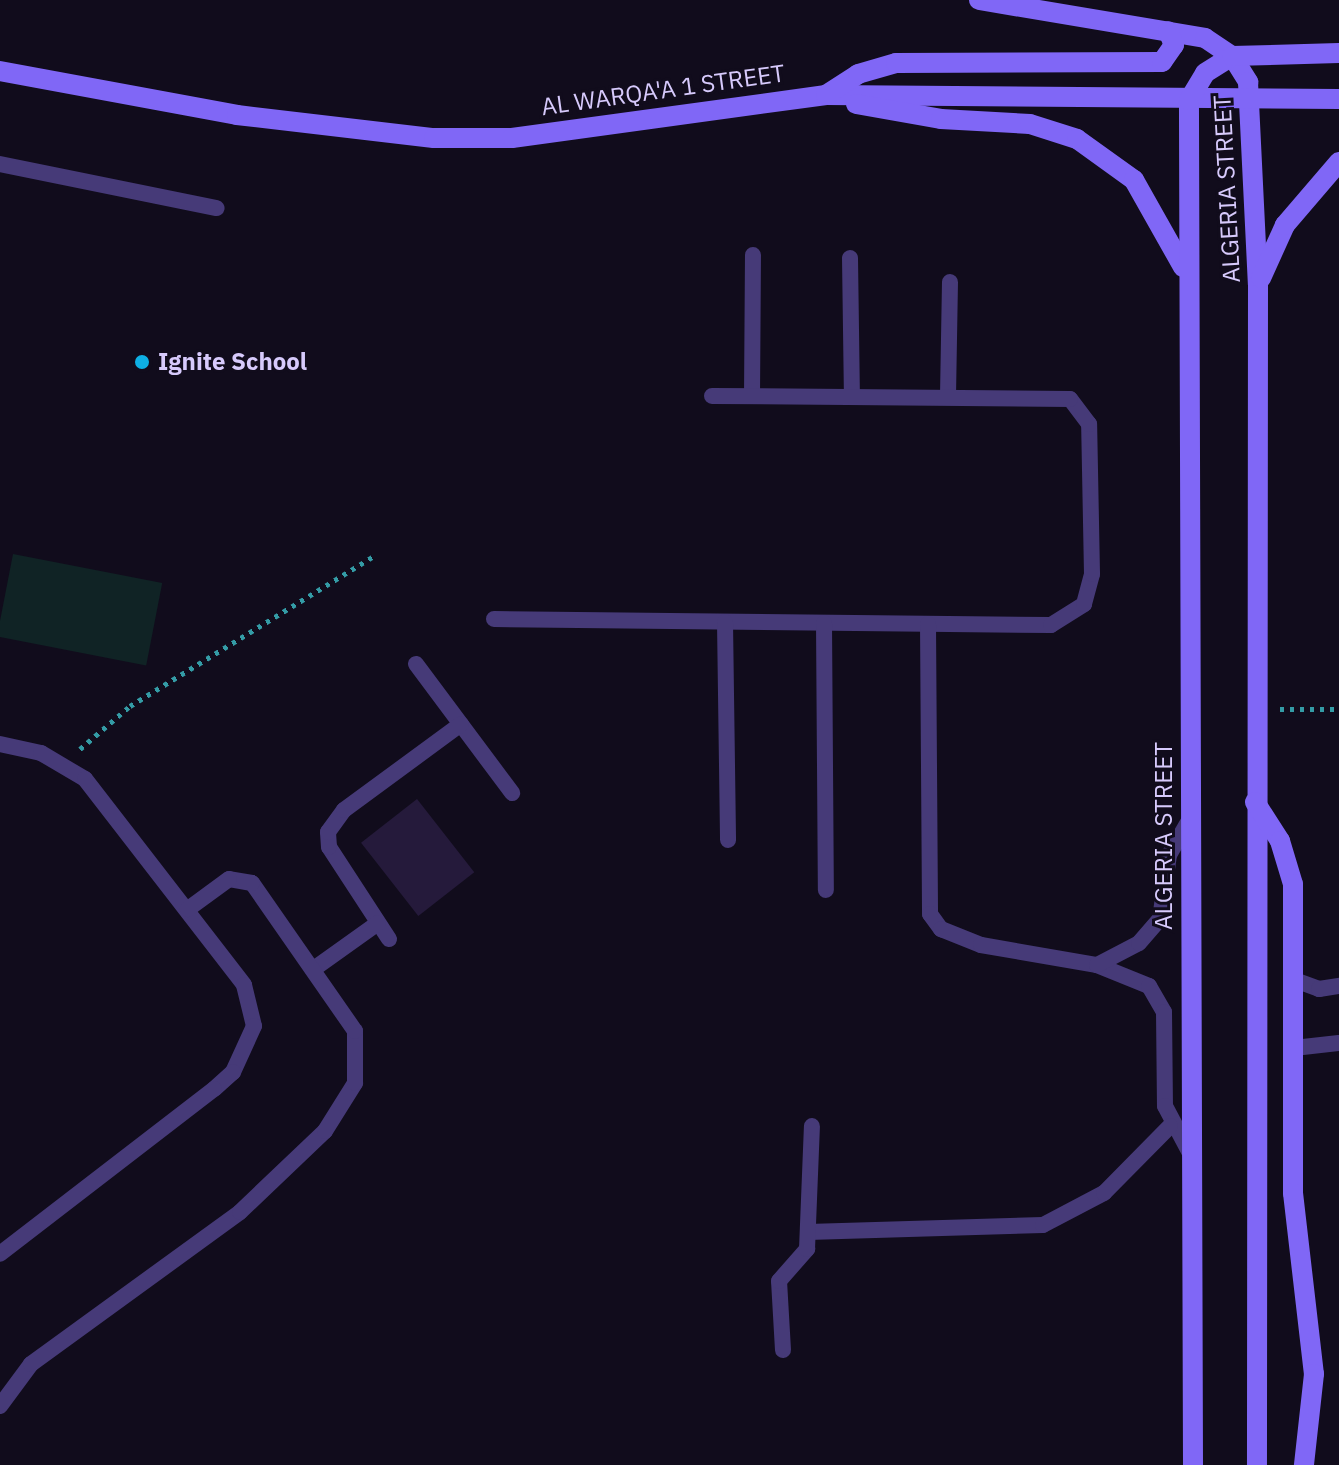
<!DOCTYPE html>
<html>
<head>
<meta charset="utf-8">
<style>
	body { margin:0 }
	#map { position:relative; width:1339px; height:1465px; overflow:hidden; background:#110c1c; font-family:"IBM Plex Sans",sans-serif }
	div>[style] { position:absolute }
	.green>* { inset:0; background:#102325; transform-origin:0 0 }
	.building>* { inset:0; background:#251a3b; transform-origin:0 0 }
	.path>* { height:5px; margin-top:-2.5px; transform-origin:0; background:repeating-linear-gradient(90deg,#349ca6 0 4px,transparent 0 10px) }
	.lane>* { height:16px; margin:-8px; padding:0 8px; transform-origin:8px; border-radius:8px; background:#463a78 }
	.secondary>* { height:20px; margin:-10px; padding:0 10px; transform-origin:10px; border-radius:10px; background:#8067f6 }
	.dots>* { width:22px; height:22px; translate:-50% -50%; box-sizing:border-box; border:4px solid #110c1c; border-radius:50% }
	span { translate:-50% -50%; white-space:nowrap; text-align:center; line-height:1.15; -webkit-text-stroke:6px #110c1c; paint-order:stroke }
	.street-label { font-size:24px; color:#d7cafc }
	.poi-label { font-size:24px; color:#d7cafc; font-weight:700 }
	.left { translate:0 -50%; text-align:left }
</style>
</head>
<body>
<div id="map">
	<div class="green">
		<i style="left:13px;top:554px;width:152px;height:84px;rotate:11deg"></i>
	</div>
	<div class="building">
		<i style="left:417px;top:799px;width:93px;height:71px;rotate:52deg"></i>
	</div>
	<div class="path">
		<i style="left:1280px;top:709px;width:59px"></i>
		<i style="left:80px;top:749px;width:66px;rotate:-40.7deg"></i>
		<i style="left:130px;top:706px;width:288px;rotate:-31.6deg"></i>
	</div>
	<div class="lane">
		<i style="left:0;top:164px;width:221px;rotate:11.5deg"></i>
		<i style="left:850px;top:258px;width:138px;rotate:89.2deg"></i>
		<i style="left:752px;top:396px;width:141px;rotate:-89.6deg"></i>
		<i style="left:948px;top:396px;width:114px;rotate:-89deg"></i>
		<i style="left:494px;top:619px;width:557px;rotate:0.62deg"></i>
		<i style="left:1051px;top:625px;width:39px;rotate:-32deg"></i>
		<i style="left:1084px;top:604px;width:31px;rotate:-75deg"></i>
		<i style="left:1092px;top:574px;width:150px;rotate:-91.1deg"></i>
		<i style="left:1089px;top:424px;width:31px;rotate:-127deg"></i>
		<i style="left:1070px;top:399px;width:358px;rotate:-179.5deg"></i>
		<i style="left:725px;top:622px;width:218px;rotate:89.2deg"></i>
		<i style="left:824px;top:623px;width:267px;rotate:89.6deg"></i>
		<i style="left:928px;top:624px;width:290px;rotate:89.6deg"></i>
		<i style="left:930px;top:914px;width:19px;rotate:54deg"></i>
		<i style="left:941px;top:929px;width:43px;rotate:21.8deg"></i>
		<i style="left:981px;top:945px;width:118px;rotate:9.8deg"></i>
		<i style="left:1097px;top:965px;width:56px;rotate:22deg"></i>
		<i style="left:1149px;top:986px;width:30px;rotate:60deg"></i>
		<i style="left:1164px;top:1012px;width:94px;rotate:89.4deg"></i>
		<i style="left:1165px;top:1106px;width:58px;rotate:62.1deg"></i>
		<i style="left:416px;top:664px;width:161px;rotate:53.3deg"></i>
		<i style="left:0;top:744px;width:42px;rotate:12.4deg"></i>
		<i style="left:41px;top:753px;width:51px;rotate:30.6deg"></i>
		<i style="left:85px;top:779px;width:260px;rotate:52.3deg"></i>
		<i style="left:244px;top:985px;width:42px;rotate:76.3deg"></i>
		<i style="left:254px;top:1026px;width:51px;rotate:114.5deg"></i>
		<i style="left:233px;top:1072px;width:25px;rotate:138deg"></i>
		<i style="left:214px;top:1089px;width:270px;rotate:142.4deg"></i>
		<i style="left:389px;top:939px;width:110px;rotate:-123.1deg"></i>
		<i style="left:329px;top:847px;width:15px;rotate:-94deg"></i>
		<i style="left:328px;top:832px;width:27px;rotate:-54deg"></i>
		<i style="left:344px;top:810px;width:145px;rotate:-36.3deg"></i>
		<i style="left:1097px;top:965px;width:47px;rotate:-27.6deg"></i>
		<i style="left:1139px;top:943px;width:32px;rotate:-49deg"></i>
		<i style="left:1160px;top:919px;width:65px;rotate:-82deg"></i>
		<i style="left:1169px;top:855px;width:44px;rotate:-59.9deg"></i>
		<i style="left:315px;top:968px;width:77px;rotate:-35.5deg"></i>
		<i style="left:1292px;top:979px;width:29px;rotate:20deg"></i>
		<i style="left:1319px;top:989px;width:20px;rotate:-9deg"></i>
		<i style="left:1294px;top:1048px;width:45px;rotate:-6.3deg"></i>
		<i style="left:808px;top:1232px;width:235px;rotate:-1.7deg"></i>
		<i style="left:1043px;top:1225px;width:69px;rotate:-27.7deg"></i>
		<i style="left:1104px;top:1193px;width:94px;rotate:-45.4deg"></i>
		<i style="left:783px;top:1350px;width:69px;rotate:-93.3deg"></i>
		<i style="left:779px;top:1281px;width:43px;rotate:-48.8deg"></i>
		<i style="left:807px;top:1249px;width:123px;rotate:-87.7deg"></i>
		<i style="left:0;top:1406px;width:52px;rotate:-53.6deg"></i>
		<i style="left:31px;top:1364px;width:258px;rotate:-36deg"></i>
		<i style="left:240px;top:1212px;width:117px;rotate:-43.6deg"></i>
		<i style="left:325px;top:1131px;width:57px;rotate:-58deg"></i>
		<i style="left:355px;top:1083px;width:52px;rotate:-90deg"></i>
		<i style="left:355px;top:1031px;width:180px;rotate:-124.8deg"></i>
		<i style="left:252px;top:883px;width:23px;rotate:-170deg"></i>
		<i style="left:229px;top:879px;width:51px;rotate:143.8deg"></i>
	</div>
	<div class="secondary">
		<i style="left:979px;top:0;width:229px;rotate:9.5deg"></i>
		<i style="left:1205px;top:38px;width:32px;rotate:34deg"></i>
		<i style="left:1232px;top:56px;width:31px;rotate:58deg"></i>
		<i style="left:1248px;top:82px;width:203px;rotate:87.2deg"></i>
		<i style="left:1258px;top:285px;width:1180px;rotate:90.05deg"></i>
		<i style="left:0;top:71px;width:241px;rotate:10.5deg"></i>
		<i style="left:237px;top:115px;width:198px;rotate:6.7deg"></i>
		<i style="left:434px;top:138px;width:78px"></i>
		<i style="left:512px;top:138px;width:317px;rotate:-7.8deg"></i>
		<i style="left:826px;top:95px;width:513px;rotate:0.45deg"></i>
		<i style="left:826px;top:95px;width:38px;rotate:-33deg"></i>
		<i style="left:858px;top:74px;width:40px;rotate:-16deg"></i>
		<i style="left:896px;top:63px;width:266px;rotate:-0.2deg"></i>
		<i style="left:1162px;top:62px;width:21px;rotate:-55deg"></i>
		<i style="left:1174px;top:45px;width:15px;rotate:-113deg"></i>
		<i style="left:856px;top:104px;width:86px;rotate:10deg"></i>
		<i style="left:941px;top:119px;width:89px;rotate:3.2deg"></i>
		<i style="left:1030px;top:124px;width:49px;rotate:17.7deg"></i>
		<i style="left:1077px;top:139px;width:70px;rotate:35.7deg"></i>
		<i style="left:1134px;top:180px;width:100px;rotate:60.6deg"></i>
		<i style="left:1261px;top:278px;width:58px;rotate:-65.6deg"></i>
		<i style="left:1285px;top:225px;width:83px;rotate:-49.4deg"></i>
		<i style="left:1255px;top:802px;width:46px;rotate:57.3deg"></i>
		<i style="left:1280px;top:841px;width:45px;rotate:73.2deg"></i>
		<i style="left:1293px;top:884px;width:309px;rotate:90deg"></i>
		<i style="left:1293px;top:1193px;width:182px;rotate:83.4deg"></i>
		<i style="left:1314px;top:1374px;width:92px;rotate:96.3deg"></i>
		<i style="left:1193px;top:1465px;width:1365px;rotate:-90.17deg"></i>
		<i style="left:1189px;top:100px;width:31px;rotate:-59deg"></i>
		<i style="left:1205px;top:73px;width:32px;rotate:-32deg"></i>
		<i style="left:1232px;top:56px;width:107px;rotate:-1.6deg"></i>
	</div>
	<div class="dots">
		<i style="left:142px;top:362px;background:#0eafe4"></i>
	</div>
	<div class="street-label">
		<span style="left:663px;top:90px;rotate:-8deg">AL WARQA'A 1 STREET</span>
		<span style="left:1227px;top:189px;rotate:-93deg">ALGERIA STREET</span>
		<span style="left:1164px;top:836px;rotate:-90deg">ALGERIA STREET</span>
	</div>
	<div class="poi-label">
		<span class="left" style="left:158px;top:362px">Ignite School</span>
	</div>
</div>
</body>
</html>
